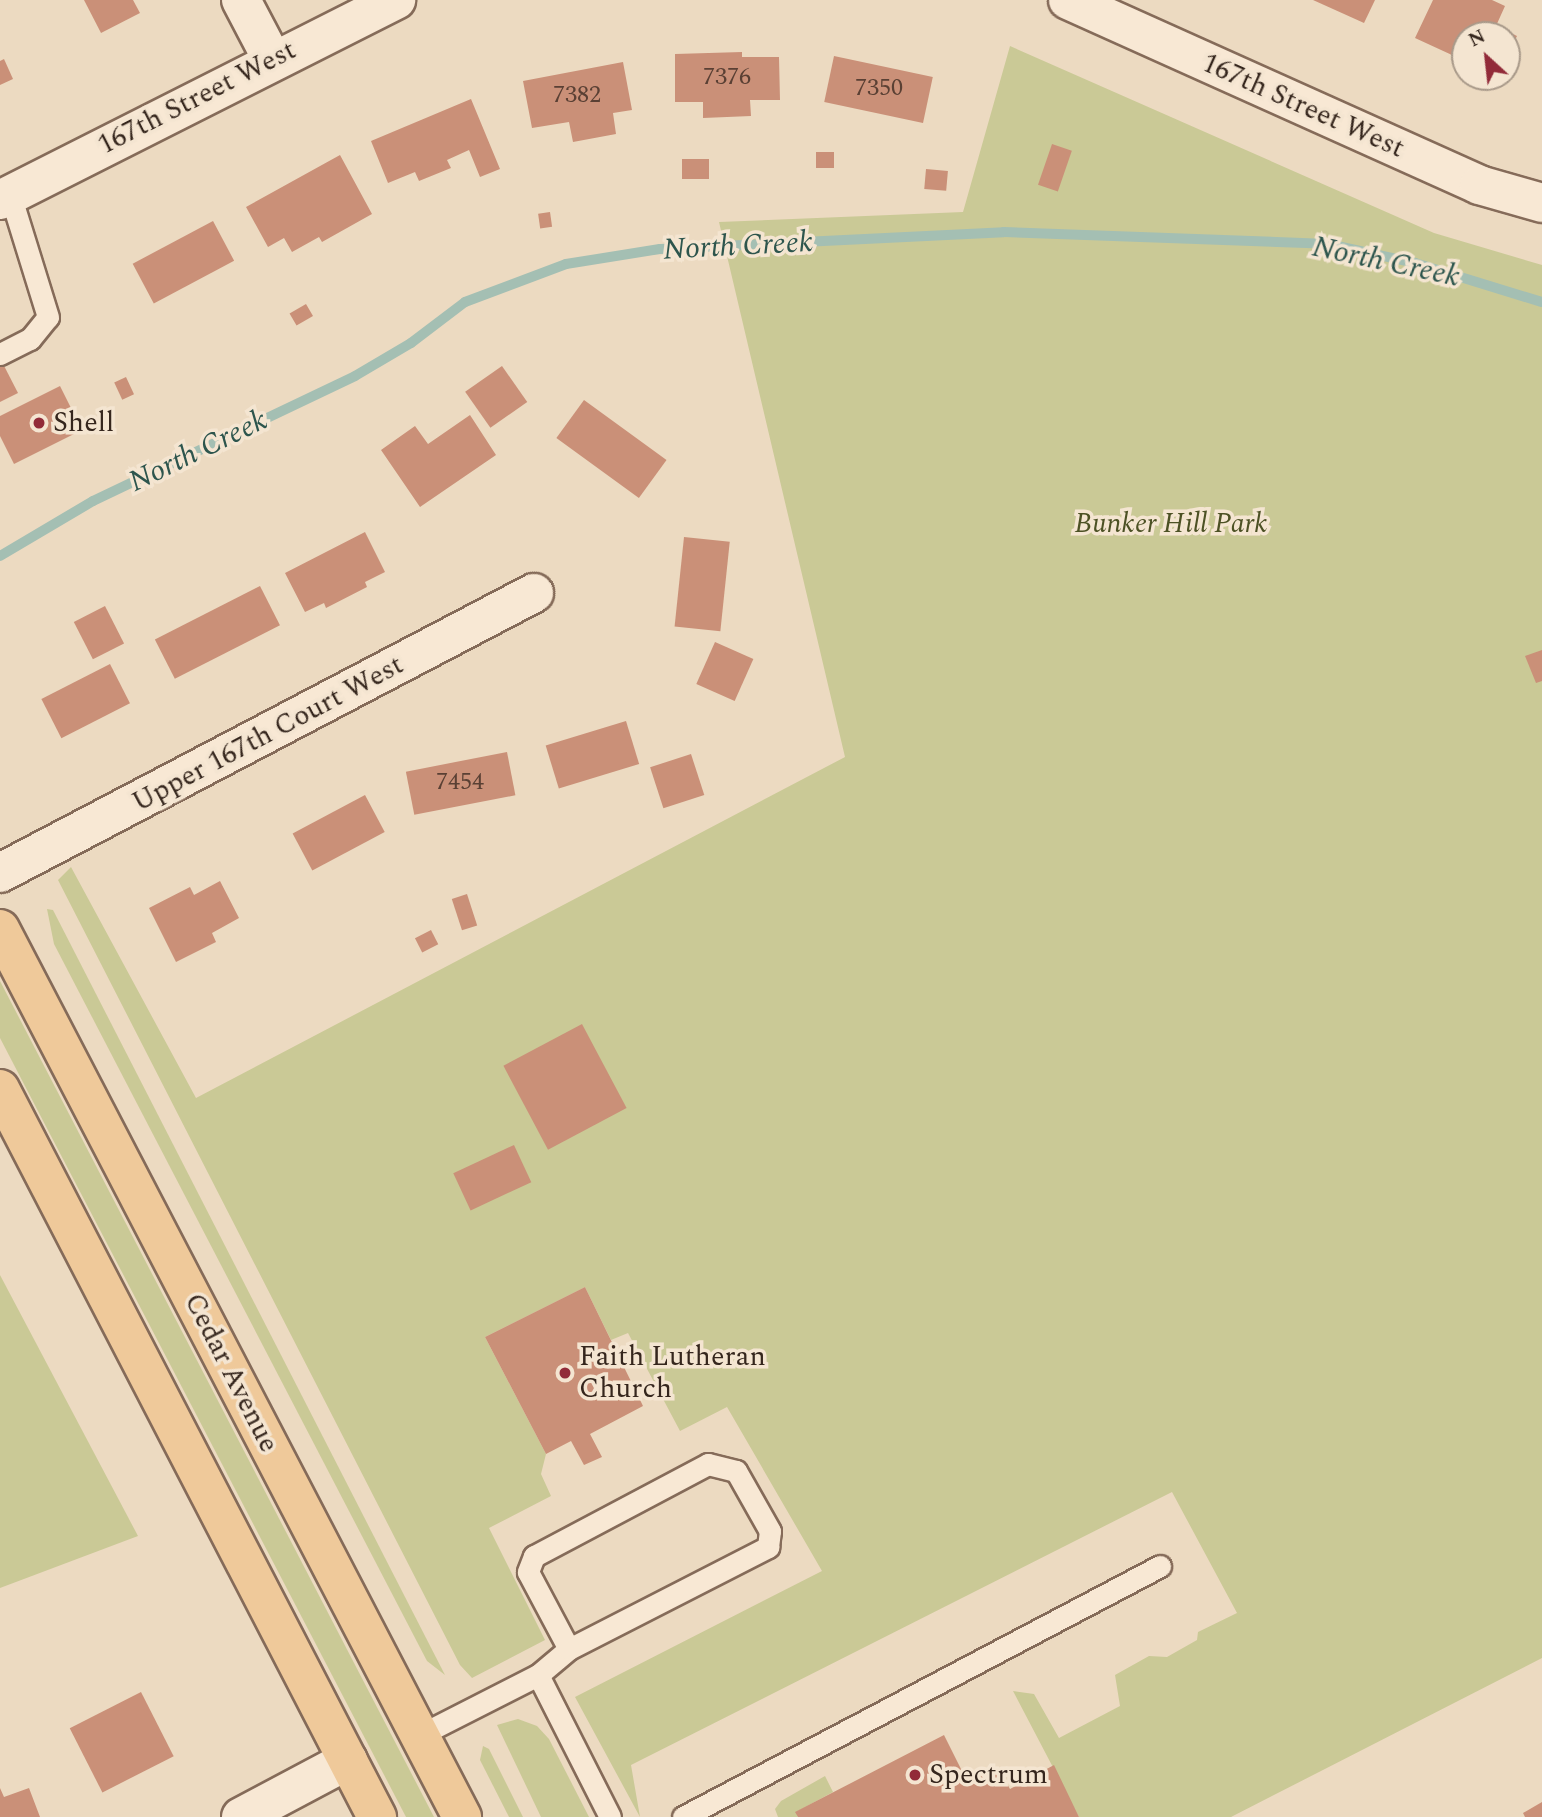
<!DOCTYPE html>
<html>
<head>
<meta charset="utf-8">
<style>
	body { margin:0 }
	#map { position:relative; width:1542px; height:1817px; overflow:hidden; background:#ecdac1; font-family:Spectral,serif }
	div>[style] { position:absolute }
	.green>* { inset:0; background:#cac996 }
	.stream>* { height:10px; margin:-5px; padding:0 5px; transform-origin:5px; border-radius:5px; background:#a4bfb3 }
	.building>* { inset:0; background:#ca9078; transform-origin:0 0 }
	.roads { filter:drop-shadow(2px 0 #856b59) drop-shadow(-2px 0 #856b59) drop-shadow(0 2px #856b59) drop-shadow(0 -2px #856b59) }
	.service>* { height:21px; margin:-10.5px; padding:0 10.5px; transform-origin:10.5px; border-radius:10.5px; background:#f8e8d4 }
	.minor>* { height:38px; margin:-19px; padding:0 19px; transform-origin:19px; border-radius:19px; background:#f8e8d4 }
	.primary>* { height:38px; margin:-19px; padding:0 19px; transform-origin:19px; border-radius:19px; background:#efc99a }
	.dots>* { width:19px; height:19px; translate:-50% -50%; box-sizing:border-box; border:4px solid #f4e5d1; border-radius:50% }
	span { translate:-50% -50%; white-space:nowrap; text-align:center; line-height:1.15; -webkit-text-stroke:7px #f4e5d1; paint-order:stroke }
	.number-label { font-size:24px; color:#5a4034 }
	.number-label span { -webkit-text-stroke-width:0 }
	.street-label { font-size:28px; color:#35261d }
	.poi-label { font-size:28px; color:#35261d }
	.left { translate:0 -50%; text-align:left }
	.park-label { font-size:28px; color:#4c5124; font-style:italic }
	.water-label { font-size:30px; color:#2d554d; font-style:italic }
	.north { position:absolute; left:1451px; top:21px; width:70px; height:70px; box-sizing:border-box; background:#f4e5d1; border:2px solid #a89989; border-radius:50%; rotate:333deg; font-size:19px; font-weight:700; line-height:28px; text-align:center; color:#35261d }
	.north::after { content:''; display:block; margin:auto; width:24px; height:32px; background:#922b39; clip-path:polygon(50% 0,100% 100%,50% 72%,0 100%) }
</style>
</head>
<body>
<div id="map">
	<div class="green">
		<i style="clip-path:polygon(1010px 46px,1434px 233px,1542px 265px,1542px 1658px,1231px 1817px,1079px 1817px,1013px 1691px,1034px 1694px,1059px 1738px,1120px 1706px,1115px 1675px,1149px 1656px,1167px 1657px,1197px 1640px,1198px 1632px,1237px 1613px,1172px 1492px,631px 1765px,640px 1817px,575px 1697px,822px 1571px,727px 1407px,680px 1431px,628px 1333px,611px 1340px,585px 1287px,485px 1337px,546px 1454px,541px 1474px,551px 1496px,489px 1528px,545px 1640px,472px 1678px,460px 1665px,58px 880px,71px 867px,196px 1098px,845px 757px,719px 222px,963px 212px)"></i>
		<i style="clip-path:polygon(47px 909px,53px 910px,445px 1675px,427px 1661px,54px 944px)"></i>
		<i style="clip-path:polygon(0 981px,434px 1817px,406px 1817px,39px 1113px,0 1038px)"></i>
		<i style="clip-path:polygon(0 1275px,138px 1536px,0 1588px)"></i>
		<i style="clip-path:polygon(518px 1719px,537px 1726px,549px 1739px,589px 1817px,541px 1817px,497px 1725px)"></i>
		<i style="clip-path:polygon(483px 1746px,489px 1749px,523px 1817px,509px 1817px,480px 1760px)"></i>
		<i style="clip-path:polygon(825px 1776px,833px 1792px,796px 1812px,798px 1817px,778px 1817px,775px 1809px,781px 1801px)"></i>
	</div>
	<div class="stream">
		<i style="left:0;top:556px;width:108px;rotate:-30.6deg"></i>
		<i style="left:93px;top:501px;width:290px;rotate:-25.5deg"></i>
		<i style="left:355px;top:376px;width:65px;rotate:-30.5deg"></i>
		<i style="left:411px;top:343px;width:68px;rotate:-37.2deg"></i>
		<i style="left:465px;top:302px;width:108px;rotate:-20.6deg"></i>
		<i style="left:566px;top:264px;width:95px;rotate:-9.1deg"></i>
		<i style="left:660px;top:249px;width:344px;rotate:-2.8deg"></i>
		<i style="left:1004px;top:232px;width:324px;rotate:2.1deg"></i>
		<i style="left:1328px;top:244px;width:89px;rotate:12.3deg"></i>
		<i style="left:1415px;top:263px;width:133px;rotate:17.1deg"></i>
	</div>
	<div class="building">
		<i style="clip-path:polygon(84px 0,133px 0,140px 13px,101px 33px)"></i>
		<i style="clip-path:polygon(1313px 0,1375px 0,1364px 23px)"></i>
		<i style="clip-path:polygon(1433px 0,1492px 0,1505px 6px,1496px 26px,1517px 36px,1507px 56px,1507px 35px,1465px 35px,1465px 61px,1415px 38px)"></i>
		<i style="clip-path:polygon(742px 52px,742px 57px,779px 57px,780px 100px,750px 100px,751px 116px,703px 118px,703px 102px,675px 102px,675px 54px)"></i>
		<i style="left:834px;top:56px;width:101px;height:47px;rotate:12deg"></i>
		<i style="clip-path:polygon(4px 59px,13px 79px,0 85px,0 61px)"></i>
		<i style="clip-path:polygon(623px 62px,632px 110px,613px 113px,616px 134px,573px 142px,569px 122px,532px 128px,523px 81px)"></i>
		<i style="clip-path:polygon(471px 99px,500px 169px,480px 177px,469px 150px,447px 160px,451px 168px,419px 181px,415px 172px,388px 183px,371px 141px)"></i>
		<i style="left:1052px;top:144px;width:21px;height:43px;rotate:19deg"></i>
		<i style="left:816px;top:152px;width:18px;height:16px"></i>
		<i style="clip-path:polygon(340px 155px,372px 214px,322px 242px,319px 237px,292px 252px,284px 238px,268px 247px,246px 207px)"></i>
		<i style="left:709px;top:159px;width:20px;height:27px;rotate:90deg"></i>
		<i style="left:926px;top:169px;width:22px;height:20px;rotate:5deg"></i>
		<i style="left:550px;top:212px;width:15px;height:12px;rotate:82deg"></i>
		<i style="left:213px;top:221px;width:45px;height:91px;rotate:62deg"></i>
		<i style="left:306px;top:304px;width:14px;height:19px;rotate:60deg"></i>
		<i style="clip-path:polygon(0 358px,18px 393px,0 402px)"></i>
		<i style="left:502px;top:366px;width:44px;height:45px;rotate:55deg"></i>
		<i style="left:126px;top:377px;width:19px;height:13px;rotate:65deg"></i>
		<i style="clip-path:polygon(60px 386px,82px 430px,14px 464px,0 436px,0 416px)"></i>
		<i style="left:584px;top:400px;width:102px;height:47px;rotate:36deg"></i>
		<i style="clip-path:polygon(470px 415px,496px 455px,420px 507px,381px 450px,415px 426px,428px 444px)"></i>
		<i style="clip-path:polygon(365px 532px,385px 572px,365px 582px,367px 587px,326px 608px,324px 603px,305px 612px,285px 573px)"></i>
		<i style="left:684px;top:537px;width:46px;height:90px;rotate:6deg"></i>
		<i style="left:260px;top:586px;width:44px;height:118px;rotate:63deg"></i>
		<i style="left:105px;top:606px;width:42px;height:35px;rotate:63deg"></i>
		<i style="left:715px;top:642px;width:42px;height:46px;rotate:24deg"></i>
		<i style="clip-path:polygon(1542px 650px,1542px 681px,1536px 683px,1525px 656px)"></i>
		<i style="left:110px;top:664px;width:44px;height:77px;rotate:63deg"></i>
		<i style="left:626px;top:721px;width:45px;height:84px;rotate:73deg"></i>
		<i style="left:507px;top:752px;width:44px;height:103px;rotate:79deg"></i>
		<i style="left:691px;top:754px;width:43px;height:43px;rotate:72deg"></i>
		<i style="left:365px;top:795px;width:42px;height:82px;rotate:62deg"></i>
		<i style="clip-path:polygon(220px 881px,239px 918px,212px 933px,216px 942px,176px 962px,149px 908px,190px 887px,194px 895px)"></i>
		<i style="left:467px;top:894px;width:33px;height:16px;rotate:72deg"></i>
		<i style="left:431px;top:930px;width:16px;height:18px;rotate:63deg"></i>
		<i style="left:582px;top:1024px;width:95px;height:89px;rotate:62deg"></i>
		<i style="left:514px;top:1145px;width:41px;height:67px;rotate:65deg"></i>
		<i style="clip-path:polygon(585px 1287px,643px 1406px,590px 1434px,602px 1457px,584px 1465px,571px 1441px,546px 1454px,485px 1337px)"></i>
		<i style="left:141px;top:1692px;width:72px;height:80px;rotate:63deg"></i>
		<i style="clip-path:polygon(944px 1735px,968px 1783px,998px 1768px,1010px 1789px,1054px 1765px,1079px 1817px,798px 1817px,795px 1812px)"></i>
		<i style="clip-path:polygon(0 1788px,4px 1797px,29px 1788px,40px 1817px,0 1817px)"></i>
		<i style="clip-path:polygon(1542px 1802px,1542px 1817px,1525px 1817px,1523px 1813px)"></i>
	</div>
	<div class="roads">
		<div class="service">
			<i style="left:0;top:354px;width:34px;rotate:-27deg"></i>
			<i style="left:30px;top:339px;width:28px;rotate:-51deg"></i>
			<i style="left:48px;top:317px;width:129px;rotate:-107.2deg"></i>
			<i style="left:538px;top:1675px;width:159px;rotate:63.1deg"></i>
			<i style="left:420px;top:1735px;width:132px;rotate:-27deg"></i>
			<i style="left:538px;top:1675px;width:40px;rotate:-40deg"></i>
			<i style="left:569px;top:1649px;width:224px;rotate:-27.1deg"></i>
			<i style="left:768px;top:1547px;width:16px;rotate:-83deg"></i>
			<i style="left:770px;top:1531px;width:69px;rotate:-119.5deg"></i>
			<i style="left:736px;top:1471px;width:29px;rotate:-166deg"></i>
			<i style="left:708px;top:1464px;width:197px;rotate:152.1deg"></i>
			<i style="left:534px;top:1556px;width:17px;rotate:111deg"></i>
			<i style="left:528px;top:1572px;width:87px;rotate:62deg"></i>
			<i style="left:683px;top:1817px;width:539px;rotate:-27.75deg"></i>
		</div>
		<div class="minor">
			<i style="left:241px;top:0;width:67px;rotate:62.3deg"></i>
			<i style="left:1068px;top:0;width:451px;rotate:24.2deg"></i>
			<i style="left:1479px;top:185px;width:66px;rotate:15.9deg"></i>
			<i style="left:0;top:200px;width:444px;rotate:-26.8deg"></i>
			<i style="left:0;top:873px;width:603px;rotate:-27.67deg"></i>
			<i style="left:241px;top:1817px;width:121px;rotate:-28deg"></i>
		</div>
		<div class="primary">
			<i style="left:0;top:929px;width:1001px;rotate:62.51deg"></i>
			<i style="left:0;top:1089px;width:820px;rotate:62.62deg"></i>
		</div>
	</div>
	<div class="dots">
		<i style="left:39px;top:423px;background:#922b39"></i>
		<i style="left:565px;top:1373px;background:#922b39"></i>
		<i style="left:915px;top:1775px;background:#922b39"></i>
	</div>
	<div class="number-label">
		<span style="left:727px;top:78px">7376</span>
		<span style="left:879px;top:89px">7350</span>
		<span style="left:577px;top:96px">7382</span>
		<span style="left:460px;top:783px">7454</span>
	</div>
	<div class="street-label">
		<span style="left:197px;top:98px;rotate:-27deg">167th Street West</span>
		<span style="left:1303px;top:106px;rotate:24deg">167th Street West</span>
		<span style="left:268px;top:734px;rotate:-28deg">Upper 167th Court West</span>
		<span style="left:231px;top:1373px;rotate:63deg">Cedar Avenue</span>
	</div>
	<div class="poi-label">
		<span class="left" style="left:53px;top:423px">Shell</span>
		<span class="left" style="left:579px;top:1373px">Faith Lutheran<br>Church</span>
		<span class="left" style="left:929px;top:1775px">Spectrum</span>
	</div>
	<div class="park-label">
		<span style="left:1171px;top:524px">Bunker Hill Park</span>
	</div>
	<div class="water-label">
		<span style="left:738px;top:246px;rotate:-3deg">North Creek</span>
		<span style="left:1386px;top:262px;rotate:12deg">North Creek</span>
		<span style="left:198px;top:451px;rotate:-26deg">North Creek</span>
	</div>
	<div class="north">N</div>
</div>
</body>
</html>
